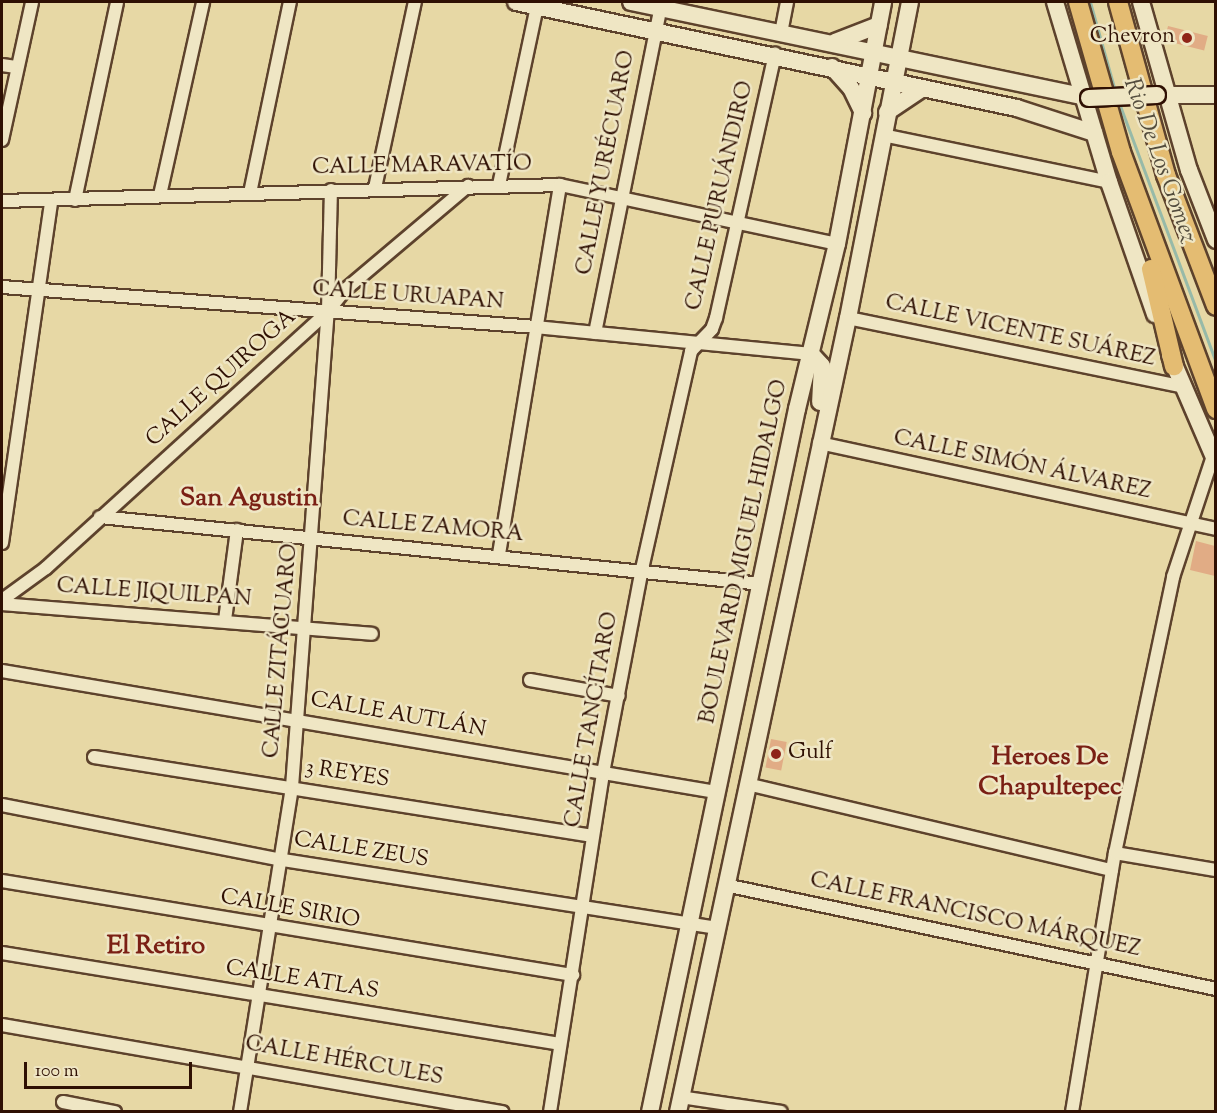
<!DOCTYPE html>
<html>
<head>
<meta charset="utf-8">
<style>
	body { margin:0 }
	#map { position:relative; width:1217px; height:1113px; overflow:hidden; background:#e7d8a5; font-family:"Sorts Mill Goudy",serif }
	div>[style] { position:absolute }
	.stream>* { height:3px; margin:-1.5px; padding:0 1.5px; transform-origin:1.5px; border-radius:1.5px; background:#97baa8 }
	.building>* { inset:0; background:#e1ac85; transform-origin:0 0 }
	.roads { filter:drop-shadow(2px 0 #5d422c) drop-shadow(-2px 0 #5d422c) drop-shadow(0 2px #5d422c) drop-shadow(0 -2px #5d422c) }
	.street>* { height:12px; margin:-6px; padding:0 6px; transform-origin:6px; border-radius:6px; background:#efe6c4 }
	.secondary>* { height:16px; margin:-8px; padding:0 8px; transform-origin:8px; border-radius:8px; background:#efe6c4 }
	.primary>* { height:18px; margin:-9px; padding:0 9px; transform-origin:9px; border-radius:9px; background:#e4bc72 }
	.bridges { filter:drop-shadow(2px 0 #2f1003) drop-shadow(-2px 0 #2f1003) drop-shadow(0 2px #2f1003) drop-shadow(0 -2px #2f1003) }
	.secondary-bridge>* { height:16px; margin:-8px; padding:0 8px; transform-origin:8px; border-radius:8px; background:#efe6c4 }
	.dots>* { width:16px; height:16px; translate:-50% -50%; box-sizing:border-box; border:3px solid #efe6c4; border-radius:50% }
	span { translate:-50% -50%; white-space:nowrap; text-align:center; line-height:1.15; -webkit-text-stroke:5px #efe6c4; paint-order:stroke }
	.poi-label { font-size:22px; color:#2f1003 }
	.right { translate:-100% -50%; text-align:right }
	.left { translate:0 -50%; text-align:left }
	.street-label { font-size:22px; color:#2f1003 }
	.water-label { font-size:24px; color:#534c3d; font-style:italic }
	.quarter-label { font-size:26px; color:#7a1f14; font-weight:700 }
	.frame { position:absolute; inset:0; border:3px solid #2f1003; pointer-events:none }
	.scale { position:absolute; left:24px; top:1062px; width:168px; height:27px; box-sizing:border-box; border:3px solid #2f1003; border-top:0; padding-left:8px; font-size:18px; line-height:21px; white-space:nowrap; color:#2f1003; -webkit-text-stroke:4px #efe6c4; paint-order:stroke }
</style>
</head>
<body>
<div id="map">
	<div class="stream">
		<i style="left:1090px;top:2px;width:92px;rotate:74.3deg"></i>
		<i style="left:1119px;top:103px;width:278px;rotate:69.5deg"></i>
	</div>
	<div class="building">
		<i style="left:1168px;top:26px;width:41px;height:15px;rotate:14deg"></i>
		<i style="clip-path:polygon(1196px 541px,1215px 546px,1215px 576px,1190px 570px)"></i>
		<i style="left:771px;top:739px;width:16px;height:29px;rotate:11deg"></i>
	</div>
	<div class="roads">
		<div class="street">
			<i style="left:781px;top:33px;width:32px;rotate:-79deg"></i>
			<i style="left:2px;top:65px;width:14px;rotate:8deg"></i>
			<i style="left:883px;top:135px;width:231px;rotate:11.7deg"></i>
			<i style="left:2px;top:140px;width:141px;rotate:-77.7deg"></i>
			<i style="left:499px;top:185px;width:183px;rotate:-78deg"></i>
			<i style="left:375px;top:188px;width:190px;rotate:-77.9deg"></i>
			<i style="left:250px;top:193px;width:195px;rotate:-78.2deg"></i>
			<i style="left:160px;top:195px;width:198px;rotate:-77.4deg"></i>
			<i style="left:75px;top:200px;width:202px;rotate:-78deg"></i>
			<i style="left:2px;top:201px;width:558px;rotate:-1.64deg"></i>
			<i style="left:560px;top:185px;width:283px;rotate:12deg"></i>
			<i style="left:2px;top:287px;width:535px;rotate:4.28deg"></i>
			<i style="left:536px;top:327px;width:276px;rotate:5.6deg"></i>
			<i style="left:848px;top:318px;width:343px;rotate:11.6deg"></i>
			<i style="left:595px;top:333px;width:338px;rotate:-78.6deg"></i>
			<i style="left:819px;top:443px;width:406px;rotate:12.2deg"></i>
			<i style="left:100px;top:517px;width:665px;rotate:5.78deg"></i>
			<i style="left:2px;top:543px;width:345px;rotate:-81.8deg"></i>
			<i style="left:499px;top:554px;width:374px;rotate:-80.6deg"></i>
			<i style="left:2px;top:600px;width:54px;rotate:-36deg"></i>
			<i style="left:46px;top:568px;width:382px;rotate:-42.3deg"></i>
			<i style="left:328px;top:311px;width:28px;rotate:-51deg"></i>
			<i style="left:346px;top:289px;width:160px;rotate:-40.2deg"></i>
			<i style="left:2px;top:604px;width:371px;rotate:4.6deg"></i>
			<i style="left:225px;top:620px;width:91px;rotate:-82.4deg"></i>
			<i style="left:2px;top:671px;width:724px;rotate:9.62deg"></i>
			<i style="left:530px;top:680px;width:90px;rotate:10.2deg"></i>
			<i style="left:94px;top:757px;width:505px;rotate:9deg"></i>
			<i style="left:747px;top:784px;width:375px;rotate:13.3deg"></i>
			<i style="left:2px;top:805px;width:286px;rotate:11.1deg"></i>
			<i style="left:283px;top:860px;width:438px;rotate:8.9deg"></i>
			<i style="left:1115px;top:853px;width:102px;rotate:9.6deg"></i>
			<i style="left:2px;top:881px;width:579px;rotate:9.35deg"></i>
			<i style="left:725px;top:885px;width:502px;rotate:11.96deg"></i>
			<i style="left:2px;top:953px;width:565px;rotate:9.26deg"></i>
			<i style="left:2px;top:1025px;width:508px;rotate:9.87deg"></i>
			<i style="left:680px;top:1097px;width:102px;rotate:8.4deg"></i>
			<i style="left:63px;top:1102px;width:53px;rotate:10.9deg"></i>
			<i style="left:240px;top:1112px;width:329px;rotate:-80.9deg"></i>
			<i style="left:292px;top:787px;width:477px;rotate:-85.7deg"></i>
			<i style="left:328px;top:311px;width:121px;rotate:-88.6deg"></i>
			<i style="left:550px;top:1112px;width:343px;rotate:-81.1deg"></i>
			<i style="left:603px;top:773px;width:208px;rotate:-79.2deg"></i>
			<i style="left:642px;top:569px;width:223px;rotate:-77.3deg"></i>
			<i style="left:691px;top:351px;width:30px;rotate:-46deg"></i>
			<i style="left:712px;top:329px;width:12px;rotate:-70deg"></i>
			<i style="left:716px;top:318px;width:271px;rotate:-77.4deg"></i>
			<i style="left:1072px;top:1112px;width:263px;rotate:-80.6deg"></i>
			<i style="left:1115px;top:853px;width:282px;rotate:-78.1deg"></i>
			<i style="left:1173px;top:577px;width:127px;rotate:-71.7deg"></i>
		</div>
		<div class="secondary">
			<i style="left:516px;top:2px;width:512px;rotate:11.95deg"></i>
			<i style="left:1017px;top:108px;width:81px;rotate:18deg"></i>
			<i style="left:631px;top:2px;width:468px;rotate:11.8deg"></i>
			<i style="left:1055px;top:2px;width:188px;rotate:73.3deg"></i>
			<i style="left:1109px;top:182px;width:140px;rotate:70.8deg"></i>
			<i style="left:1141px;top:2px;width:175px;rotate:74.1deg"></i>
			<i style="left:1189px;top:170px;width:75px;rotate:68.9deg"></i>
			<i style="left:835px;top:42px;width:47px;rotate:-21.1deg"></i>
			<i style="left:832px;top:67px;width:28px;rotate:48deg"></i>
			<i style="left:851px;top:88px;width:28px;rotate:64deg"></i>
			<i style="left:1157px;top:95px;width:59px"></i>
			<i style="left:887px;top:112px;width:43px;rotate:-33.7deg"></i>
			<i style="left:811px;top:354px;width:16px;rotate:47deg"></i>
			<i style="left:822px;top:366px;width:36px;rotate:93deg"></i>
			<i style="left:1170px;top:355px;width:116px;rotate:66.7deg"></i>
			<i style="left:650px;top:1112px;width:718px;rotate:-78.19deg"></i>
			<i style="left:797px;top:409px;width:170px;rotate:-76.4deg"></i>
			<i style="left:837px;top:244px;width:246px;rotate:-79.2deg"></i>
			<i style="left:678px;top:1112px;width:812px;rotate:-77.92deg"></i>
			<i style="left:848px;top:318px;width:322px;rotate:-78.9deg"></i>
		</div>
		<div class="primary">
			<i style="left:1078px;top:2px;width:156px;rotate:74deg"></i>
			<i style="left:1121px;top:152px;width:274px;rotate:69.7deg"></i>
			<i style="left:1118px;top:2px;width:180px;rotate:74.5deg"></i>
			<i style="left:1166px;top:175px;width:140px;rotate:69.1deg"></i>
			<i style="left:1151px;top:269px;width:100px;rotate:76.7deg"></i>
		</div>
	</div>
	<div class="bridges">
		<div class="secondary-bridge">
			<i style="left:1089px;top:98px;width:68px;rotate:-2.5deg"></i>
		</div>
	</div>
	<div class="dots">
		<i style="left:1187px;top:38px;background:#8f2418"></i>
		<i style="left:776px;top:754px;background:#8f2418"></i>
	</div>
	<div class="poi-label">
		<span class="right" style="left:1175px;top:38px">Chevron</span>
		<span class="left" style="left:788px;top:754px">Gulf</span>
	</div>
	<div class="street-label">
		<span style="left:607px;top:163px;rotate:-79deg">CALLE YURÉCUARO</span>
		<span style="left:422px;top:167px;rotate:-1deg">CALLE MARAVATÍO</span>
		<span style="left:721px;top:196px;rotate:-77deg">CALLE PURUÁNDIRO</span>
		<span style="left:408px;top:297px;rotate:4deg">CALLE URUAPAN</span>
		<span style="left:1020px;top:332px;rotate:12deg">CALLE VICENTE SUÁREZ</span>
		<span style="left:222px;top:379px;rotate:-42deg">CALLE QUIROGA</span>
		<span style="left:1022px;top:466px;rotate:12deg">CALLE SIMÓN ÁLVAREZ</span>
		<span style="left:433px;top:528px;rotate:5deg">CALLE ZAMORA</span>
		<span style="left:745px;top:552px;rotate:-78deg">BOULEVARD MIGUEL HIDALGO</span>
		<span style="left:154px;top:594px;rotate:4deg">CALLE JIQUILPAN</span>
		<span style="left:282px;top:651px;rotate:-85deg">CALLE ZITÁCUARO</span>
		<span style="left:398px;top:716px;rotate:10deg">CALLE AUTLÁN</span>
		<span style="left:593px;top:720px;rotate:-80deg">CALLE TANCÍTARO</span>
		<span style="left:347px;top:775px;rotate:9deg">3 REYES</span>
		<span style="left:361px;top:851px;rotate:9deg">CALLE ZEUS</span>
		<span style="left:290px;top:910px;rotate:10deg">CALLE SIRIO</span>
		<span style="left:975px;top:916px;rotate:12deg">CALLE FRANCISCO MÁRQUEZ</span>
		<span style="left:302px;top:981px;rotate:9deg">CALLE ATLAS</span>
		<span style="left:344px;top:1062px;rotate:10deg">CALLE HÉRCULES</span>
	</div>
	<div class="water-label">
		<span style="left:1159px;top:161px;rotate:70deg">Rio De Los Gomez</span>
	</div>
	<div class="quarter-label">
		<span style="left:249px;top:499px">San Agustin</span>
		<span style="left:1050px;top:773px">Heroes De<br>Chapultepec</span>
		<span style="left:156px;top:947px">El Retiro</span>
	</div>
	<div class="frame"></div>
	<div class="scale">100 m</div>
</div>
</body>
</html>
